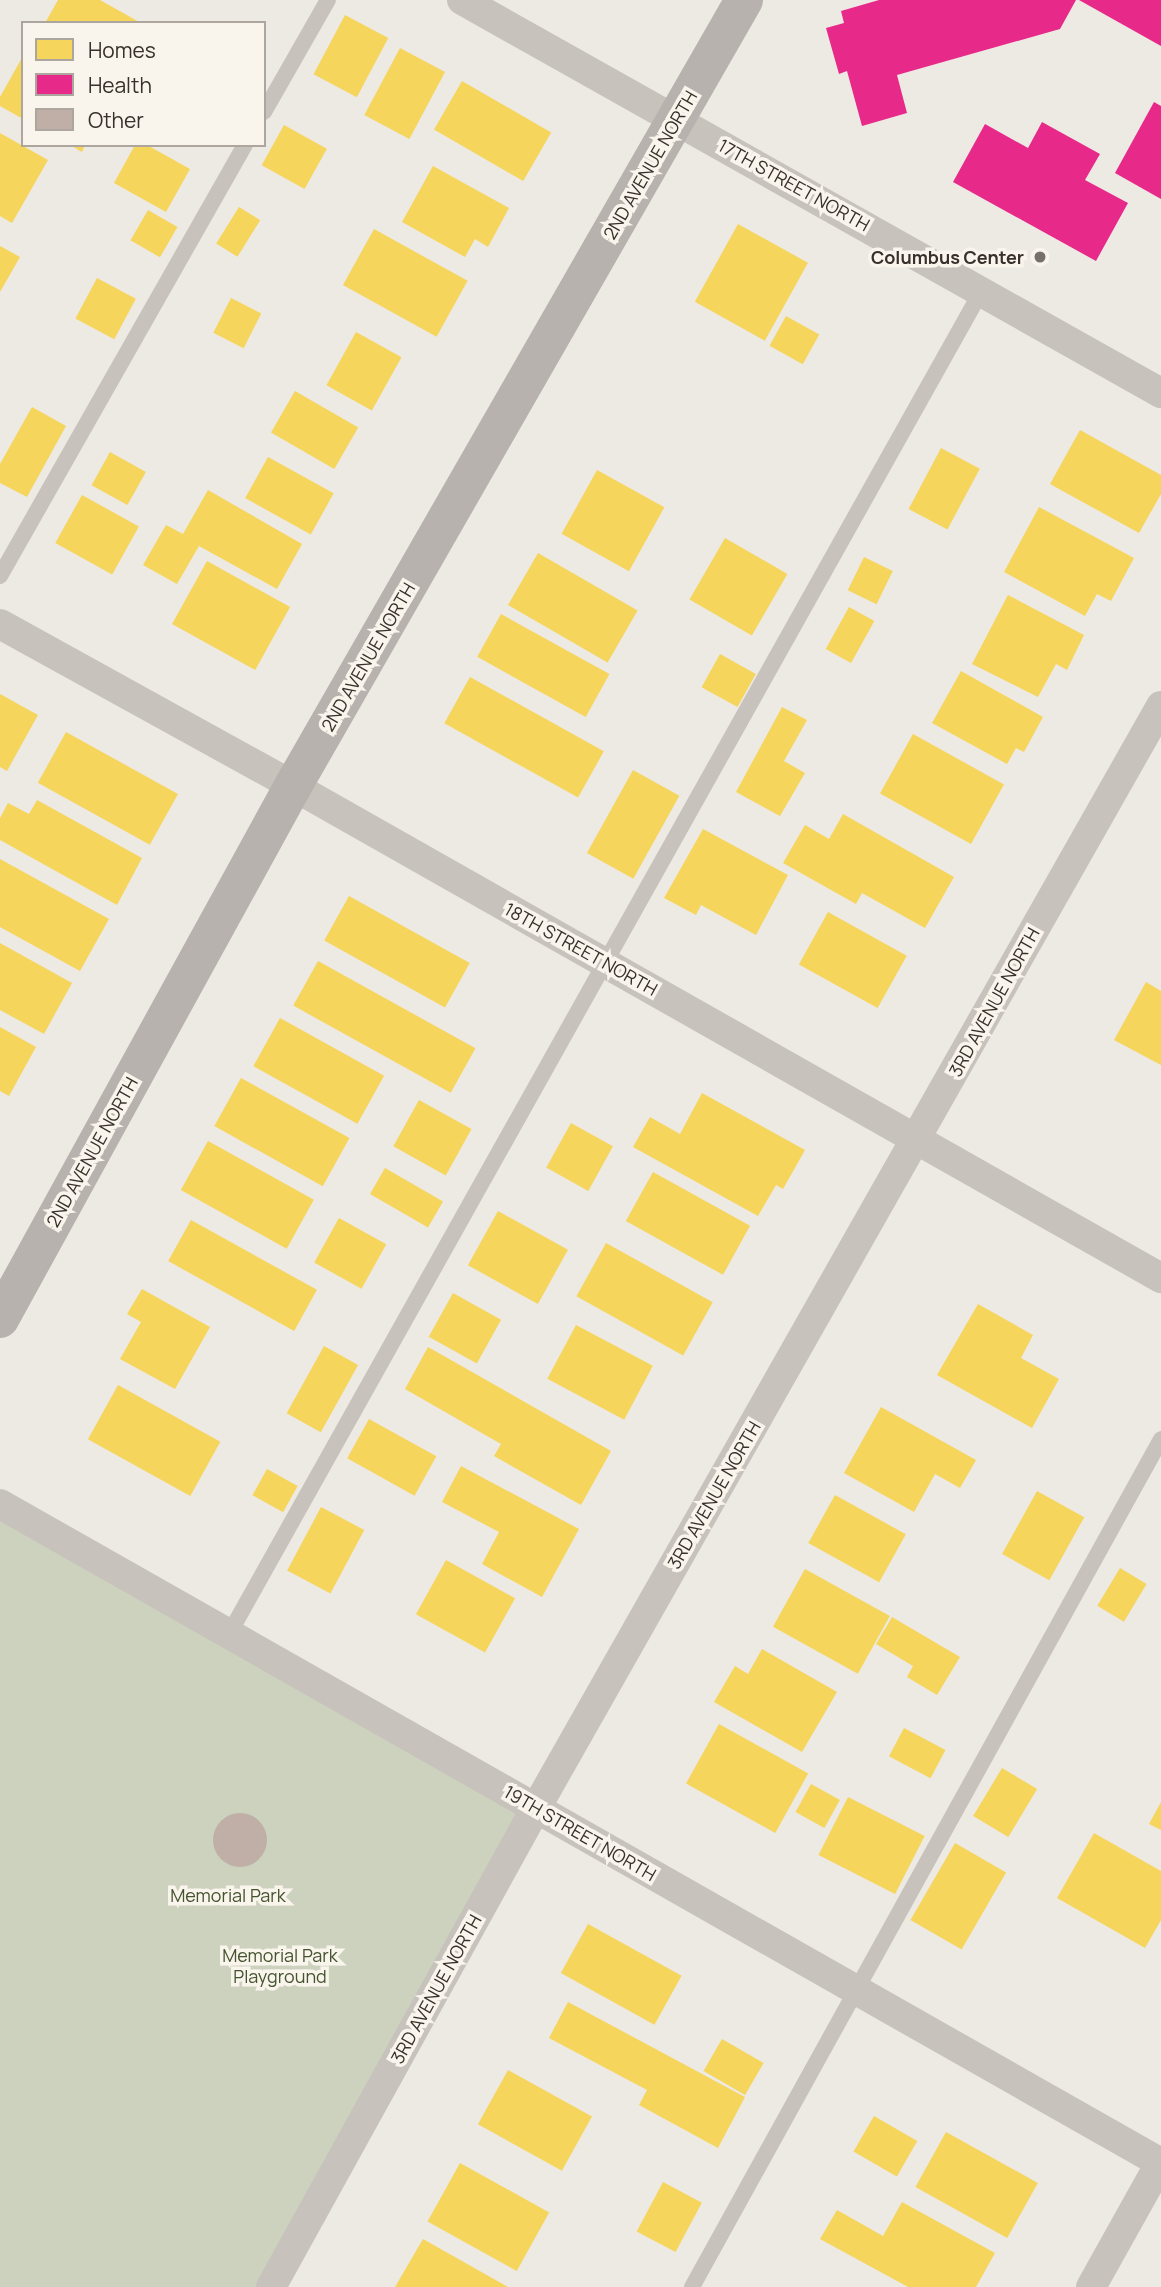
<!DOCTYPE html>
<html>
<head>
<meta charset="utf-8">
<style>
	body { margin:0 }
	#map { position:relative; width:1161px; height:2287px; overflow:hidden; background:#ede9e3; font-family:Manrope,sans-serif }
	div>[style] { position:absolute }
	.green>* { inset:0; background:#cdd2be }
	.homes>* { inset:0; background:#f6d55c; transform-origin:0 0 }
	.health>* { inset:0; background:#e7298a }
	.building>* { inset:0; background:#bfafa6 }
	.round { border-radius:50% }
	.lane>* { height:16px; margin:-8px; padding:0 8px; transform-origin:8px; border-radius:8px; background:#c7c2bc }
	.street>* { height:30px; margin:-15px; padding:0 15px; transform-origin:15px; border-radius:15px; background:#c7c2bc }
	.secondary>* { height:38px; margin:-19px; padding:0 19px; transform-origin:19px; border-radius:19px; background:#b7b2ad }
	.dots>* { width:19px; height:19px; translate:-50% -50%; box-sizing:border-box; border:4px solid #f9f4ec; border-radius:50% }
	span { translate:-50% -50%; white-space:nowrap; text-align:center; line-height:1.15; -webkit-text-stroke:7px #f9f4ec; paint-order:stroke }
	.street-label { font-size:18px; color:#38302a }
	.poi-label { font-size:18px; color:#38302a; font-weight:700 }
	.right { translate:-100% -50%; text-align:right }
	.park-label { font-size:18px; color:#44542f }
	.legend { position:absolute; left:21px; top:21px; width:245px; height:126px; box-sizing:border-box; background:#f9f4ec; border:2px solid #aca69e; margin:0; padding:9px 12px; list-style:none; font-size:21px; color:#38302a }
	.legend li { display:flex; align-items:center; gap:14px; height:35px }
	.legend b { width:35px; border:2px solid #aca69e }
</style>
</head>
<body>
<div id="map">
	<div class="green">
		<i style="clip-path:polygon(0 1504px,536px 1808px,271px 2287px,0 2287px)"></i>
	</div>
	<div class="homes">
		<i style="clip-path:polygon(58px 0,100px 0,141px 23px,45px 23px)"></i>
		<i style="left:345px;top:15px;width:49px;height:67px;rotate:28deg"></i>
		<i style="left:400px;top:48px;width:51px;height:76px;rotate:28deg"></i>
		<i style="clip-path:polygon(23px 56px,23px 119px,0 106px,0 97px)"></i>
		<i style="left:462px;top:81px;width:103px;height:56px;rotate:30deg"></i>
		<i style="left:284px;top:125px;width:49px;height:46px;rotate:29deg"></i>
		<i style="clip-path:polygon(0 133px,48px 160px,12px 223px,0 216px)"></i>
		<i style="clip-path:polygon(70px 145px,85px 145px,82px 152px)"></i>
		<i style="clip-path:polygon(135px 145px,147px 145px,190px 169px,166px 212px,114px 183px)"></i>
		<i style="clip-path:polygon(433px 166px,509px 208px,488px 247px,475px 239px,465px 257px,402px 222px)"></i>
		<i style="left:239px;top:207px;width:25px;height:43px;rotate:32deg"></i>
		<i style="left:148px;top:210px;width:34px;height:35px;rotate:30deg"></i>
		<i style="left:738px;top:224px;width:80px;height:89px;rotate:29deg"></i>
		<i style="left:374px;top:229px;width:107px;height:64px;rotate:29deg"></i>
		<i style="clip-path:polygon(0 246px,20px 257px,0 292px)"></i>
		<i style="left:97px;top:278px;width:44px;height:46px;rotate:28deg"></i>
		<i style="left:231px;top:298px;width:34px;height:39px;rotate:27deg"></i>
		<i style="left:786px;top:316px;width:38px;height:34px;rotate:29deg"></i>
		<i style="left:356px;top:332px;width:52px;height:61px;rotate:29deg"></i>
		<i style="left:295px;top:391px;width:73px;height:48px;rotate:30deg"></i>
		<i style="clip-path:polygon(32px 407px,66px 426px,27px 497px,0 483px,0 464px)"></i>
		<i style="clip-path:polygon(1080px 430px,1161px 475px,1161px 494px,1139px 533px,1050px 484px)"></i>
		<i style="left:941px;top:448px;width:44px;height:69px;rotate:28deg"></i>
		<i style="left:110px;top:452px;width:41px;height:38px;rotate:29deg"></i>
		<i style="left:268px;top:457px;width:75px;height:47px;rotate:29deg"></i>
		<i style="left:597px;top:470px;width:77px;height:73px;rotate:29deg"></i>
		<i style="clip-path:polygon(208px 490px,302px 544px,277px 589px,199px 546px,177px 584px,143px 565px,166px 525px,183px 534px)"></i>
		<i style="left:82px;top:495px;width:65px;height:55px;rotate:29deg"></i>
		<i style="clip-path:polygon(1039px 507px,1134px 558px,1111px 601px,1097px 594px,1085px 616px,1004px 572px)"></i>
		<i style="left:725px;top:538px;width:72px;height:71px;rotate:30deg"></i>
		<i style="left:538px;top:553px;width:115px;height:60px;rotate:30deg"></i>
		<i style="left:864px;top:557px;width:32px;height:37px;rotate:26deg"></i>
		<i style="left:207px;top:561px;width:95px;height:72px;rotate:29deg"></i>
		<i style="clip-path:polygon(1008px 595px,1084px 635px,1067px 670px,1056px 664px,1038px 697px,972px 664px)"></i>
		<i style="left:849px;top:607px;width:29px;height:48px;rotate:29deg"></i>
		<i style="left:501px;top:614px;width:124px;height:49px;rotate:29deg"></i>
		<i style="left:720px;top:654px;width:41px;height:38px;rotate:29deg"></i>
		<i style="clip-path:polygon(961px 671px,1043px 717px,1024px 752px,1016px 748px,1007px 764px,932px 723px)"></i>
		<i style="left:470px;top:677px;width:153px;height:53px;rotate:29deg"></i>
		<i style="clip-path:polygon(0 694px,38px 715px,7px 771px,0 767px)"></i>
		<i style="clip-path:polygon(782px 707px,807px 720px,784px 761px,805px 773px,780px 816px,736px 792px)"></i>
		<i style="left:66px;top:732px;width:128px;height:58px;rotate:29deg"></i>
		<i style="left:913px;top:734px;width:104px;height:68px;rotate:29deg"></i>
		<i style="left:633px;top:770px;width:53px;height:95px;rotate:29deg"></i>
		<i style="clip-path:polygon(37px 800px,142px 858px,117px 905px,0 840px,0 818px,8px 803px,29px 814px)"></i>
		<i style="clip-path:polygon(843px 814px,954px 877px,925px 928px,862px 893px,856px 904px,783px 863px,805px 825px,829px 839px)"></i>
		<i style="clip-path:polygon(703px 829px,788px 875px,756px 935px,701px 905px,696px 915px,664px 898px)"></i>
		<i style="clip-path:polygon(0 859px,109px 919px,80px 971px,0 927px)"></i>
		<i style="left:349px;top:896px;width:138px;height:51px;rotate:29deg"></i>
		<i style="left:828px;top:912px;width:90px;height:60px;rotate:29deg"></i>
		<i style="clip-path:polygon(0 943px,72px 983px,44px 1034px,0 1010px)"></i>
		<i style="left:318px;top:961px;width:180px;height:51px;rotate:29deg"></i>
		<i style="clip-path:polygon(1146px 982px,1161px 991px,1161px 1065px,1114px 1040px)"></i>
		<i style="left:280px;top:1018px;width:119px;height:55px;rotate:29deg"></i>
		<i style="clip-path:polygon(0 1027px,36px 1047px,9px 1096px,0 1091px)"></i>
		<i style="left:241px;top:1078px;width:124px;height:55px;rotate:29deg"></i>
		<i style="clip-path:polygon(702px 1093px,805px 1150px,783px 1189px,776px 1185px,758px 1216px,633px 1147px,650px 1117px,680px 1134px)"></i>
		<i style="left:419px;top:1100px;width:60px;height:53px;rotate:29deg"></i>
		<i style="left:571px;top:1123px;width:48px;height:51px;rotate:29deg"></i>
		<i style="left:208px;top:1141px;width:121px;height:56px;rotate:29deg"></i>
		<i style="left:385px;top:1168px;width:67px;height:30px;rotate:30deg"></i>
		<i style="left:653px;top:1172px;width:111px;height:56px;rotate:29deg"></i>
		<i style="left:498px;top:1211px;width:80px;height:62px;rotate:29deg"></i>
		<i style="left:339px;top:1218px;width:54px;height:51px;rotate:29deg"></i>
		<i style="left:191px;top:1220px;width:144px;height:47px;rotate:29deg"></i>
		<i style="left:606px;top:1243px;width:122px;height:61px;rotate:29deg"></i>
		<i style="clip-path:polygon(142px 1289px,210px 1327px,175px 1389px,120px 1359px,141px 1322px,127px 1314px)"></i>
		<i style="left:453px;top:1293px;width:55px;height:50px;rotate:29deg"></i>
		<i style="clip-path:polygon(978px 1304px,1033px 1335px,1021px 1358px,1059px 1379px,1032px 1428px,937px 1375px)"></i>
		<i style="left:576px;top:1325px;width:87px;height:61px;rotate:28deg"></i>
		<i style="left:324px;top:1346px;width:39px;height:77px;rotate:29deg"></i>
		<i style="clip-path:polygon(428px 1347px,611px 1451px,581px 1505px,494px 1456px,501px 1444px,405px 1389px)"></i>
		<i style="left:118px;top:1385px;width:117px;height:62px;rotate:29deg"></i>
		<i style="clip-path:polygon(881px 1407px,976px 1460px,960px 1488px,935px 1474px,914px 1512px,844px 1473px)"></i>
		<i style="left:369px;top:1419px;width:77px;height:45px;rotate:29deg"></i>
		<i style="clip-path:polygon(461px 1466px,579px 1529px,542px 1597px,482px 1564px,499px 1532px,442px 1502px)"></i>
		<i style="left:267px;top:1469px;width:35px;height:30px;rotate:29deg"></i>
		<i style="left:1037px;top:1491px;width:54px;height:72px;rotate:29deg"></i>
		<i style="left:835px;top:1495px;width:81px;height:55px;rotate:29deg"></i>
		<i style="left:321px;top:1507px;width:49px;height:72px;rotate:28deg"></i>
		<i style="left:446px;top:1560px;width:79px;height:62px;rotate:29deg"></i>
		<i style="left:1120px;top:1568px;width:31px;height:44px;rotate:31deg"></i>
		<i style="left:805px;top:1569px;width:97px;height:66px;rotate:29deg"></i>
		<i style="clip-path:polygon(892px 1617px,960px 1657px,937px 1695px,907px 1677px,913px 1666px,876px 1644px)"></i>
		<i style="clip-path:polygon(762px 1649px,837px 1692px,802px 1752px,714px 1702px,735px 1666px,748px 1674px)"></i>
		<i style="left:719px;top:1724px;width:102px;height:68px;rotate:29deg"></i>
		<i style="left:904px;top:1728px;width:47px;height:32px;rotate:28deg"></i>
		<i style="left:1002px;top:1768px;width:41px;height:56px;rotate:31deg"></i>
		<i style="left:811px;top:1784px;width:33px;height:32px;rotate:29deg"></i>
		<i style="left:848px;top:1797px;width:86px;height:65px;rotate:27deg"></i>
		<i style="clip-path:polygon(1161px 1802px,1161px 1830px,1149px 1824px)"></i>
		<i style="clip-path:polygon(1094px 1833px,1161px 1871px,1161px 1920px,1145px 1948px,1057px 1898px)"></i>
		<i style="left:955px;top:1843px;width:59px;height:89px;rotate:30deg"></i>
		<i style="left:588px;top:1924px;width:107px;height:56px;rotate:29deg"></i>
		<i style="clip-path:polygon(568px 2002px,745px 2097px,718px 2148px,639px 2105px,647px 2090px,549px 2038px)"></i>
		<i style="left:722px;top:2039px;width:48px;height:37px;rotate:30deg"></i>
		<i style="left:508px;top:2070px;width:96px;height:62px;rotate:29deg"></i>
		<i style="left:874px;top:2116px;width:50px;height:41px;rotate:30deg"></i>
		<i style="left:946px;top:2132px;width:105px;height:63px;rotate:29deg"></i>
		<i style="left:460px;top:2163px;width:102px;height:67px;rotate:29deg"></i>
		<i style="left:663px;top:2182px;width:44px;height:56px;rotate:28deg"></i>
		<i style="clip-path:polygon(902px 2202px,995px 2253px,976px 2287px,908px 2287px,820px 2239px,837px 2210px,883px 2236px)"></i>
		<i style="clip-path:polygon(423px 2239px,508px 2287px,395px 2287px)"></i>
	</div>
	<div class="health">
		<i style="clip-path:polygon(879px 0,1076px 0,1060px 29px,897px 75px,907px 113px,862px 126px,847px 71px,839px 74px,826px 28px,844px 23px,841px 11px)"></i>
		<i style="clip-path:polygon(1079px 0,1161px 0,1161px 46px)"></i>
		<i style="clip-path:polygon(1154px 102px,1161px 106px,1161px 199px,1115px 173px)"></i>
		<i style="clip-path:polygon(1042px 122px,1100px 154px,1085px 180px,1128px 203px,1096px 261px,953px 182px,985px 124px,1028px 148px)"></i>
	</div>
	<div class="building">
		<i class="round" style="left:213px;top:1813px;width:54px;height:54px"></i>
	</div>
	<div class="lane">
		<i style="left:264px;top:112px;width:129px;rotate:-60.3deg"></i>
		<i style="left:0;top:576px;width:496px;rotate:-60.4deg"></i>
		<i style="left:229px;top:1634px;width:1541px;rotate:-60.74deg"></i>
		<i style="left:692px;top:2287px;width:969px;rotate:-61.05deg"></i>
	</div>
	<div class="street">
		<i style="left:462px;top:0;width:802px;rotate:29.35deg"></i>
		<i style="left:0;top:624px;width:335px;rotate:28.9deg"></i>
		<i style="left:293px;top:786px;width:998px;rotate:29.55deg"></i>
		<i style="left:0;top:1504px;width:1335px;rotate:29.58deg"></i>
		<i style="left:271px;top:2287px;width:547px;rotate:-61.05deg"></i>
		<i style="left:536px;top:1808px;width:1267px;rotate:-60.44deg"></i>
		<i style="left:1091px;top:2287px;width:143px;rotate:-60.8deg"></i>
	</div>
	<div class="secondary">
		<i style="left:0;top:1319px;width:608px;rotate:-61.2deg"></i>
		<i style="left:293px;top:786px;width:906px;rotate:-60.15deg"></i>
	</div>
	<div class="dots">
		<i style="left:1040px;top:257px;background:#77716b"></i>
	</div>
	<div class="street-label">
		<span style="left:650px;top:165px;rotate:-60deg">2ND AVENUE NORTH</span>
		<span style="left:794px;top:185px;rotate:29deg">17TH STREET NORTH</span>
		<span style="left:368px;top:657px;rotate:-60deg">2ND AVENUE NORTH</span>
		<span style="left:581px;top:949px;rotate:29deg">18TH STREET NORTH</span>
		<span style="left:994px;top:1002px;rotate:-61deg">3RD AVENUE NORTH</span>
		<span style="left:92px;top:1152px;rotate:-61deg">2ND AVENUE NORTH</span>
		<span style="left:714px;top:1495px;rotate:-60deg">3RD AVENUE NORTH</span>
		<span style="left:580px;top:1833px;rotate:30deg">19TH STREET NORTH</span>
		<span style="left:436px;top:1989px;rotate:-61deg">3RD AVENUE NORTH</span>
	</div>
	<div class="poi-label">
		<span class="right" style="left:1024px;top:257px">Columbus Center</span>
	</div>
	<div class="park-label">
		<span style="left:228px;top:1895px">Memorial Park</span>
		<span style="left:280px;top:1966px">Memorial Park<br>Playground</span>
	</div>
	<ul class="legend">
	<li><b style="height:19px;background:#f6d55c"></b>Homes</li>
	<li><b style="height:19px;background:#e7298a"></b>Health</li>
	<li><b style="height:19px;background:#bfafa6"></b>Other</li>
	</ul>
</div>
</body>
</html>
